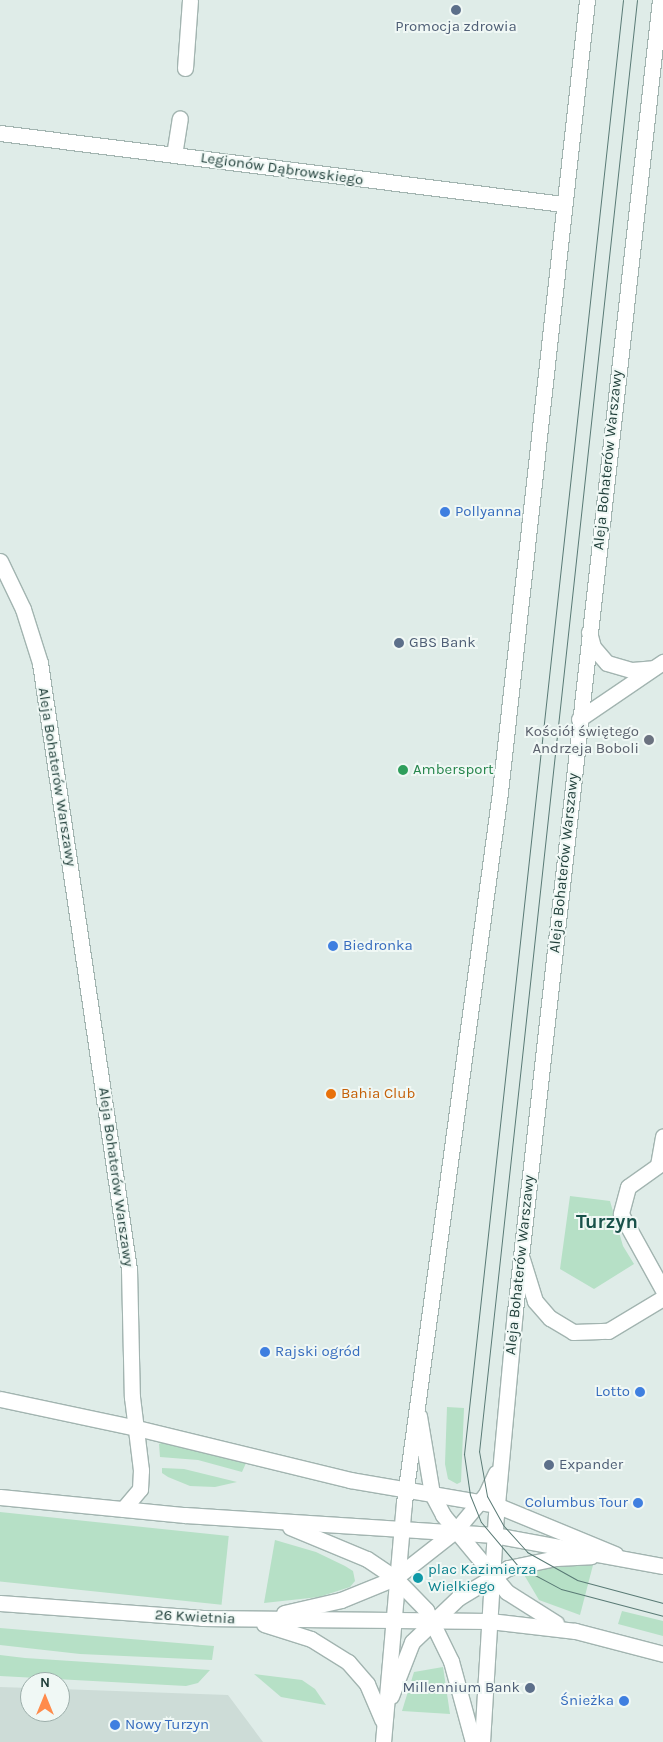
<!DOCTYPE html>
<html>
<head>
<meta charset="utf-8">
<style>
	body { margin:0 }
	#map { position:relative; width:663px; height:1742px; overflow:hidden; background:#dfece8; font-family:Karla,sans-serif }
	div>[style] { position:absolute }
	.built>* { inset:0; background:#cddcd7 }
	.green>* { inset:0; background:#b6e0c6; transform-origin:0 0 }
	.roads { filter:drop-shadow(1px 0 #a2b4b0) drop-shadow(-1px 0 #a2b4b0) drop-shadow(0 1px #a2b4b0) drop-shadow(0 -1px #a2b4b0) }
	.service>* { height:15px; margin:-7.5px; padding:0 7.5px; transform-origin:7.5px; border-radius:7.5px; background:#fff }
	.minor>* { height:15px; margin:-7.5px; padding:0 7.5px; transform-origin:7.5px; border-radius:7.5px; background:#fff }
	.tertiary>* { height:15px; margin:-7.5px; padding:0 7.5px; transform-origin:7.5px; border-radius:7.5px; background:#fff }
	.tram>* { height:1px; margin:-0.5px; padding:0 0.5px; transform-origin:0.5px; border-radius:0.5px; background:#597a75 }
	.dots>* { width:14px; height:14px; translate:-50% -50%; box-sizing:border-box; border:2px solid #f0f8f5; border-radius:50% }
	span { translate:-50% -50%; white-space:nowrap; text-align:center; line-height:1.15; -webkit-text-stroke:4px #f0f8f5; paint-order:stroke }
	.service-label { font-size:15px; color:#4e5e75 }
	.left { translate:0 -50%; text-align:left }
	.right { translate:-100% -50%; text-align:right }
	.street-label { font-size:15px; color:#1f3e39 }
	.shop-label { font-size:15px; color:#366cbe }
	.worship-label { font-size:15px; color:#5b616d }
	.leisure-label { font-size:15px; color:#27864d }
	.food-label { font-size:15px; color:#c56008 }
	.culture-label { font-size:15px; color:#0d838f }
	.district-label { font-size:20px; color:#19524a; font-weight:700 }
	.north { position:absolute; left:20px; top:1672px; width:50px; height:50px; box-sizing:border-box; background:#f0f8f5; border:1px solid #9caeaa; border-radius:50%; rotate:0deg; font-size:14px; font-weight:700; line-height:20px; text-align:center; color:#1f3e39 }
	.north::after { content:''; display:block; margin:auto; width:18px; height:22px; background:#ff8b4b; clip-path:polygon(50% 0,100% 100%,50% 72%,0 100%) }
</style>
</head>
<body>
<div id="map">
	<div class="built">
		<i style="clip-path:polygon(0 1687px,30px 1688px,30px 1712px,60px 1712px,60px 1689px,228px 1695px,263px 1742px,0 1742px)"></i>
	</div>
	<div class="green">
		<i style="clip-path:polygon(570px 1196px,610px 1201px,623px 1246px,634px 1264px,594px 1289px,560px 1269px)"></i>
		<i style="clip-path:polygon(447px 1407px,464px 1408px,461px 1482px,457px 1484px,448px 1479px,445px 1464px)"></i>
		<i style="clip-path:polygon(163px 1442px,246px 1463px,242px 1472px,198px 1460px,160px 1457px,159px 1444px)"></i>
		<i style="clip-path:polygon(162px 1468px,184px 1469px,237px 1482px,215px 1487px,190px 1486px,168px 1477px,162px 1473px)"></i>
		<i style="left:0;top:1512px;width:230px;height:69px;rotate:6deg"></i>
		<i style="clip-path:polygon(275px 1540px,316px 1552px,345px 1566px,353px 1571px,355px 1581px,350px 1587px,319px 1597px,264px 1603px)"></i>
		<i style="clip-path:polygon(569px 1564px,593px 1565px,580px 1615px,539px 1600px,523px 1573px)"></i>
		<i style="clip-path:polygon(622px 1611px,663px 1621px,663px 1636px,618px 1624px)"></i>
		<i style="clip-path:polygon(0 1628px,214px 1646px,212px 1660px,80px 1654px,0 1645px)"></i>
		<i style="clip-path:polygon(0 1655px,25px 1658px,210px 1670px,198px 1683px,186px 1686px,0 1676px)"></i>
		<i style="clip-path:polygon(443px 1667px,450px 1714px,402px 1711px,414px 1672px)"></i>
		<i style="clip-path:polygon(254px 1674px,302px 1680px,315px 1689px,326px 1705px,281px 1697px)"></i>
	</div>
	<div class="roads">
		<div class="service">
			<i style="left:185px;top:68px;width:68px;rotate:-85.8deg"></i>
			<i style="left:174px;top:155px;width:37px;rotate:-81deg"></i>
			<i style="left:663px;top:1162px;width:43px;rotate:144.5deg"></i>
			<i style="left:628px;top:1187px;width:28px;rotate:105deg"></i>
			<i style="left:621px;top:1214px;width:87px;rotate:61.1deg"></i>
			<i style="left:658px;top:1165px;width:29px;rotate:-80deg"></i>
			<i style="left:0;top:1399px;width:140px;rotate:12deg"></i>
		</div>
		<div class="minor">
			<i style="left:0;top:133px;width:567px;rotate:7.19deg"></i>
			<i style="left:0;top:561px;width:53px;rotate:64.4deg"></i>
			<i style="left:23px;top:609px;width:57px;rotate:72.5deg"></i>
			<i style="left:40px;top:663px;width:613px;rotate:81.65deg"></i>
			<i style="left:129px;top:1269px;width:128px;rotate:88.7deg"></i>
			<i style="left:132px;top:1397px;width:74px;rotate:83deg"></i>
			<i style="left:141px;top:1470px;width:19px;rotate:93deg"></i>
			<i style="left:140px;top:1489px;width:26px;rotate:130deg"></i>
			<i style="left:589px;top:632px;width:16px;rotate:75deg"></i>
			<i style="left:593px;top:647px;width:21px;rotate:49deg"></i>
			<i style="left:607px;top:663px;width:26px;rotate:16deg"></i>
			<i style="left:632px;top:670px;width:21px;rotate:-5deg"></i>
			<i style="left:579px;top:719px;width:102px;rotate:-34.2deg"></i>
			<i style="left:522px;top:1259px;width:44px;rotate:72.8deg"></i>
			<i style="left:535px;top:1301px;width:23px;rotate:49deg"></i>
			<i style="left:550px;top:1318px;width:27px;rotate:31deg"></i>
			<i style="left:573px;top:1332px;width:35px;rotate:-2deg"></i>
			<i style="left:608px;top:1331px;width:64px;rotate:-31deg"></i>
			<i style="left:137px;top:1428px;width:219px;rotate:13.7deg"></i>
			<i style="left:350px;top:1480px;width:148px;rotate:9.7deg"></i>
			<i style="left:496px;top:1505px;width:129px;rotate:22.4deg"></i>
		</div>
		<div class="tertiary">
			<i style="left:419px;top:1416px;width:79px;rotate:80.5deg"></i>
			<i style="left:432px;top:1494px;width:24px;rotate:62deg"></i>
			<i style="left:443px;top:1515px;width:100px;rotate:50.3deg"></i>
			<i style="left:507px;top:1592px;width:58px;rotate:32.3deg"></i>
			<i style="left:0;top:1497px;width:186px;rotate:5.6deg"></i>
			<i style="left:185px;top:1515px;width:310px;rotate:3.7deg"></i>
			<i style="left:494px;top:1535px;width:172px;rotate:10.4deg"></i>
			<i style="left:290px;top:1527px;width:83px;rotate:22.6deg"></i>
			<i style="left:367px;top:1559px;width:34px;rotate:34deg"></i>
			<i style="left:395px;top:1578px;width:45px;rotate:45.9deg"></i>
			<i style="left:426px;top:1610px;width:57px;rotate:63.9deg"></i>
			<i style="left:451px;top:1661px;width:84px;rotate:74.8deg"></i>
			<i style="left:0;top:1603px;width:203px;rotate:4.2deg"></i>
			<i style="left:202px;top:1618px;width:288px;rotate:0.6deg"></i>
			<i style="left:490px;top:1621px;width:86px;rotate:6.7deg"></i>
			<i style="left:575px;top:1631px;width:91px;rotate:14.6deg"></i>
			<i style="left:284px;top:1613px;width:58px;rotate:-12.8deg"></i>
			<i style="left:341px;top:1600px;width:58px;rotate:-22.2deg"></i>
			<i style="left:395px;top:1578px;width:76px;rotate:-38.1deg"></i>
			<i style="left:455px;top:1531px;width:48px;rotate:-50deg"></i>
			<i style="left:486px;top:1494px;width:23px;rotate:-65deg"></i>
			<i style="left:264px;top:1624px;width:49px;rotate:17.7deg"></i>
			<i style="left:311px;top:1639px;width:44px;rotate:31.9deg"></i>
			<i style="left:348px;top:1662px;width:29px;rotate:49deg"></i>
			<i style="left:367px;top:1684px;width:39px;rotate:67deg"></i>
			<i style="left:391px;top:1696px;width:58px;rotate:-68.7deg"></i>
			<i style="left:412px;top:1642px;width:64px;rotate:-43.7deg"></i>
			<i style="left:458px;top:1598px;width:58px;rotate:-31deg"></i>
			<i style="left:508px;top:1568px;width:49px;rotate:-11.8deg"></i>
			<i style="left:556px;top:1558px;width:35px;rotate:-3deg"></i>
			<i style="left:383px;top:1742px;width:240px;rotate:-85deg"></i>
			<i style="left:404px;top:1503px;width:717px;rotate:-82.31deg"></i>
			<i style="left:500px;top:792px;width:797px;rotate:-83.73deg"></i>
			<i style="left:482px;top:1742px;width:227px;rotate:-86.5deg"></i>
			<i style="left:496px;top:1515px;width:205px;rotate:-84.7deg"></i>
			<i style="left:515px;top:1311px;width:1319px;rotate:-83.69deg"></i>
		</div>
	</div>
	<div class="tram">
		<i style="left:623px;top:0;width:1463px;rotate:96.24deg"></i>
		<i style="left:464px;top:1454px;width:41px;rotate:81.7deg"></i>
		<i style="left:470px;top:1495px;width:29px;rotate:68deg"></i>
		<i style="left:481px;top:1522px;width:57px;rotate:49.9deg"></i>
		<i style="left:518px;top:1566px;width:49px;rotate:28.1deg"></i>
		<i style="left:561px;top:1589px;width:106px;rotate:14.8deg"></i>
		<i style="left:637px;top:0;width:1460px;rotate:96.21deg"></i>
		<i style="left:479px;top:1451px;width:46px;rotate:79.9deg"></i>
		<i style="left:487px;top:1496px;width:33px;rotate:61deg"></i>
		<i style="left:503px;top:1525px;width:36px;rotate:48deg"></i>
		<i style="left:527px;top:1552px;width:57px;rotate:29.2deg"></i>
		<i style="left:577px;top:1580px;width:89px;rotate:15deg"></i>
	</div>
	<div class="dots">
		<i style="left:456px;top:10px;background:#5c6f8a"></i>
		<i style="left:445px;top:512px;background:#3f7fe0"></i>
		<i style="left:399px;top:643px;background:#5c6f8a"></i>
		<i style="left:649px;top:740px;background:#6b7280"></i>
		<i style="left:403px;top:770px;background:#2e9e5b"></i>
		<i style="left:333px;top:946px;background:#3f7fe0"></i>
		<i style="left:331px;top:1094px;background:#e8710a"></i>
		<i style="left:265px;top:1352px;background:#3f7fe0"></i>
		<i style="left:640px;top:1392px;background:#3f7fe0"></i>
		<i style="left:549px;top:1465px;background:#5c6f8a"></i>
		<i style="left:638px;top:1503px;background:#3f7fe0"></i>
		<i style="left:418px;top:1578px;background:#0f9aa8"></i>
		<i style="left:530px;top:1688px;background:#5c6f8a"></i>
		<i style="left:624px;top:1701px;background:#3f7fe0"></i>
		<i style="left:115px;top:1725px;background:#3f7fe0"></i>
	</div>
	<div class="service-label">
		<span style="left:456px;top:27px">Promocja zdrowia</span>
		<span class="left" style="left:409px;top:643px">GBS Bank</span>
		<span class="left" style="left:559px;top:1465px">Expander</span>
		<span class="right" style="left:520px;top:1688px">Millennium Bank</span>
	</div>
	<div class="street-label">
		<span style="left:282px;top:169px;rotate:8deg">Legionów Dąbrowskiego</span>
		<span style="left:608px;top:460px;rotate:-84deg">Aleja Bohaterów Warszawy</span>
		<span style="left:57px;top:777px;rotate:81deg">Aleja Bohaterów Warszawy</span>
		<span style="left:564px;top:863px;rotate:-84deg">Aleja Bohaterów Warszawy</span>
		<span style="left:116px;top:1177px;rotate:82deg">Aleja Bohaterów Warszawy</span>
		<span style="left:520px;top:1265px;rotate:-84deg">Aleja Bohaterów Warszawy</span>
		<span style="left:195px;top:1617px;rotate:3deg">26 Kwietnia</span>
	</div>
	<div class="shop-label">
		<span class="left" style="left:455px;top:512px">Pollyanna</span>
		<span class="left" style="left:343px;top:946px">Biedronka</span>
		<span class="left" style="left:275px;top:1352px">Rajski ogród</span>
		<span class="right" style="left:630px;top:1392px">Lotto</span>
		<span class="right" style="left:628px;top:1503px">Columbus Tour</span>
		<span class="right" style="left:614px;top:1701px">Śnieżka</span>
		<span class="left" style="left:125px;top:1725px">Nowy Turzyn</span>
	</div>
	<div class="worship-label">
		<span class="right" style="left:639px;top:740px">Kościół świętego<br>Andrzeja Boboli</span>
	</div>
	<div class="leisure-label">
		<span class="left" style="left:413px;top:770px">Ambersport</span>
	</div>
	<div class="food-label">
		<span class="left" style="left:341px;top:1094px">Bahia Club</span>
	</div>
	<div class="culture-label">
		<span class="left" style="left:428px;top:1578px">plac Kazimierza<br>Wielkiego</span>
	</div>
	<div class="district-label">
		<span style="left:607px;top:1221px">Turzyn</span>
	</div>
	<div class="north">N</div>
</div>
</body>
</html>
